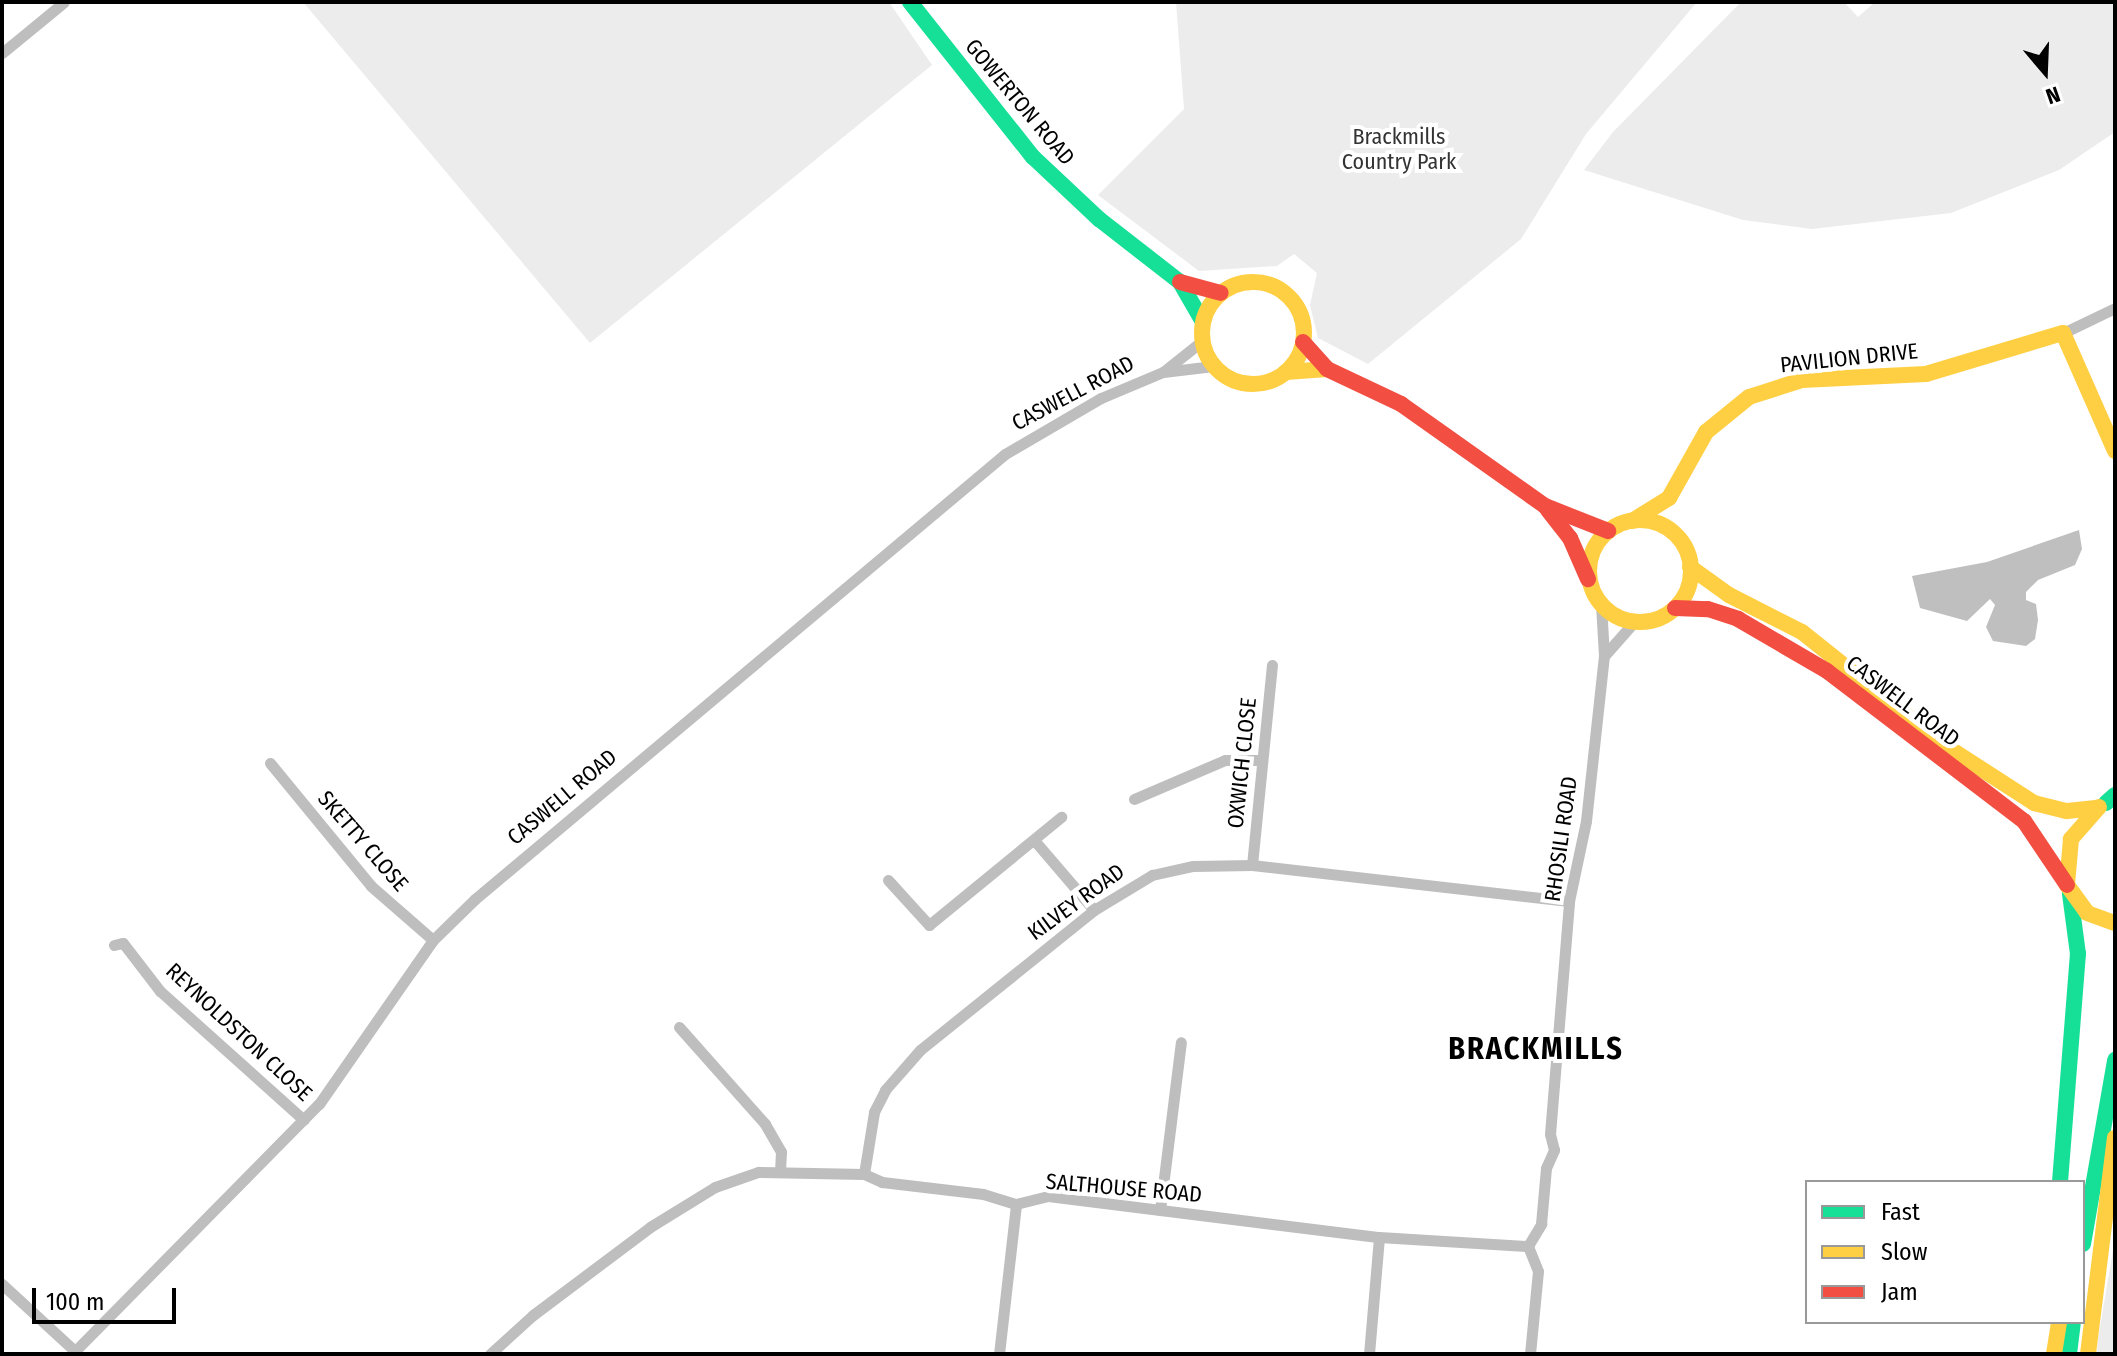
<!DOCTYPE html>
<html>
<head>
<meta charset="utf-8">
<style>
	body { margin:0 }
	#map { position:relative; width:2117px; height:1356px; overflow:hidden; background:#fff; font-family:"Fira Sans Condensed",sans-serif }
	div>[style] { position:absolute }
	.green>* { inset:0; background:#ececec }
	.water>* { inset:0; background:#bfbfbf }
	.street>* { height:11px; margin:-5.5px; padding:0 5.5px; transform-origin:5.5px; border-radius:5.5px; background:#bebebe }
	.fast>* { height:16px; margin:-8px; padding:0 8px; transform-origin:8px; border-radius:8px; background:#16e098 }
	.slow>* { height:16px; margin:-8px; padding:0 8px; transform-origin:8px; border-radius:8px; background:#ffcf43 }
	.slow>.ring { margin:-8px; padding:0; box-sizing:content-box; background:none; border:16px solid #ffcf43; border-radius:50% }
	.jam>* { height:16px; margin:-8px; padding:0 8px; transform-origin:8px; border-radius:8px; background:#f24e42 }
	span { translate:-50% -50%; white-space:nowrap; text-align:center; line-height:1.15; -webkit-text-stroke:8px #fff; paint-order:stroke }
	.street-label { font-size:22px; color:#000 }
	.park-label { font-size:22px; color:#333 }
	.district-label { font-size:30px; color:#000; font-weight:700; letter-spacing:2px }
	.frame { position:absolute; inset:0; border:4px solid #000; pointer-events:none }
	.legend { position:absolute; left:1805px; top:1180px; width:280px; height:144px; box-sizing:border-box; background:#fff; border:2px solid #999; margin:0; padding:10px 14px; list-style:none; font-size:24px; color:#000 }
	.legend li { display:flex; align-items:center; gap:16px; height:40px }
	.legend b { width:40px; border:2px solid #999 }
	.north { position:absolute; left:2005px; top:32px; width:80px; height:80px; -webkit-text-stroke:6px #fff; paint-order:stroke; rotate:161deg; font-size:22px; font-weight:700; line-height:32px; text-align:center; color:#000 }
	.north::after { content:''; display:block; margin:auto; width:28px; height:36px; background:#000; clip-path:polygon(50% 0,100% 100%,50% 72%,0 100%) }
	.scale { position:absolute; left:32px; top:1288px; width:144px; height:36px; box-sizing:border-box; border:4px solid #000; border-top:0; padding-left:10px; font-size:24px; line-height:28px; white-space:nowrap; color:#000; -webkit-text-stroke:6px #fff; paint-order:stroke }
</style>
</head>
<body>
<div id="map">
	<div class="green">
		<i style="clip-path:polygon(303px 2px,889px 2px,932px 65px,590px 343px)"></i>
		<i style="clip-path:polygon(1176px 2px,1697px 2px,1586px 134px,1521px 239px,1368px 364px,1318px 338px,1310px 305px,1317px 273px,1294px 254px,1277px 266px,1199px 271px,1098px 195px,1184px 109px)"></i>
		<i style="clip-path:polygon(1741px 2px,1844px 2px,1858px 17px,1875px 2px,2115px 2px,2115px 132px,2059px 170px,1951px 213px,1812px 229px,1743px 220px,1584px 170px,1613px 132px)"></i>
		<i style="clip-path:polygon(2115px 1238px,2115px 1354px,2097px 1354px,2098px 1339px)"></i>
	</div>
	<div class="water">
		<i style="clip-path:polygon(2079px 530px,2082px 549px,2075px 565px,2038px 580px,2026px 592px,2026px 600px,2036px 604px,2038px 620px,2035px 639px,2026px 646px,1993px 641px,1986px 627px,1995px 605px,1990px 599px,1967px 621px,1920px 608px,1912px 576px,1987px 562px)"></i>
	</div>
	<div class="street">
		<i style="left:2px;top:53px;width:80px;rotate:-39.4deg"></i>
		<i style="left:2063px;top:333px;width:58px;rotate:-25.7deg"></i>
		<i style="left:1163px;top:372px;width:51px;rotate:-6.7deg"></i>
		<i style="left:1604px;top:656px;width:45px;rotate:-48.6deg"></i>
		<i style="left:270px;top:763px;width:159px;rotate:50.6deg"></i>
		<i style="left:371px;top:886px;width:82px;rotate:41.1deg"></i>
		<i style="left:1134px;top:799px;width:99px;rotate:-23.2deg"></i>
		<i style="left:1225px;top:760px;width:36px"></i>
		<i style="left:1034px;top:840px;width:92px;rotate:49.4deg"></i>
		<i style="left:1252px;top:865px;width:201px;rotate:-84.3deg"></i>
		<i style="left:888px;top:880px;width:61px;rotate:47.7deg"></i>
		<i style="left:929px;top:925px;width:171px;rotate:-39.3deg"></i>
		<i style="left:114px;top:945px;width:9px;rotate:-13deg"></i>
		<i style="left:123px;top:943px;width:61px;rotate:52.4deg"></i>
		<i style="left:160px;top:991px;width:193px;rotate:41.9deg"></i>
		<i style="left:679px;top:1027px;width:130px;rotate:48.4deg"></i>
		<i style="left:765px;top:1124px;width:32px;rotate:60deg"></i>
		<i style="left:781px;top:1152px;width:19px;rotate:93deg"></i>
		<i style="left:864px;top:1174px;width:63px;rotate:-80.8deg"></i>
		<i style="left:874px;top:1112px;width:25px;rotate:-63deg"></i>
		<i style="left:885px;top:1090px;width:53px;rotate:-48.8deg"></i>
		<i style="left:920px;top:1050px;width:223px;rotate:-38.8deg"></i>
		<i style="left:1094px;top:910px;width:68px;rotate:-31.1deg"></i>
		<i style="left:1152px;top:875px;width:42px;rotate:-12.4deg"></i>
		<i style="left:1193px;top:866px;width:59px;rotate:-1deg"></i>
		<i style="left:1252px;top:865px;width:319px;rotate:6.5deg"></i>
		<i style="left:1160px;top:1210px;width:169px;rotate:-82.9deg"></i>
		<i style="left:2px;top:1284px;width:103px;rotate:42.6deg"></i>
		<i style="left:76px;top:1350px;width:346px;rotate:-45.4deg"></i>
		<i style="left:319px;top:1104px;width:200px;rotate:-55.2deg"></i>
		<i style="left:433px;top:940px;width:59px;rotate:-44.3deg"></i>
		<i style="left:475px;top:899px;width:692px;rotate:-40.02deg"></i>
		<i style="left:1005px;top:454px;width:111px;rotate:-30.3deg"></i>
		<i style="left:1101px;top:398px;width:67px;rotate:-22.8deg"></i>
		<i style="left:1163px;top:372px;width:50px;rotate:-38.5deg"></i>
		<i style="left:490px;top:1354px;width:58px;rotate:-42.2deg"></i>
		<i style="left:533px;top:1315px;width:146px;rotate:-36.9deg"></i>
		<i style="left:650px;top:1227px;width:76px;rotate:-31.6deg"></i>
		<i style="left:715px;top:1187px;width:46px;rotate:-19.2deg"></i>
		<i style="left:758px;top:1172px;width:106px;rotate:1.1deg"></i>
		<i style="left:864px;top:1174px;width:20px;rotate:24deg"></i>
		<i style="left:882px;top:1182px;width:102px;rotate:6.8deg"></i>
		<i style="left:983px;top:1194px;width:34px;rotate:17deg"></i>
		<i style="left:1016px;top:1204px;width:33px;rotate:-14deg"></i>
		<i style="left:1048px;top:1196px;width:334px;rotate:7.1deg"></i>
		<i style="left:1379px;top:1237px;width:149px;rotate:3.5deg"></i>
		<i style="left:999px;top:1354px;width:151px;rotate:-83.5deg"></i>
		<i style="left:1369px;top:1354px;width:117px;rotate:-85.1deg"></i>
		<i style="left:1530px;top:1354px;width:83px;rotate:-84.5deg"></i>
		<i style="left:1538px;top:1271px;width:27px;rotate:-112deg"></i>
		<i style="left:1528px;top:1246px;width:26px;rotate:-59deg"></i>
		<i style="left:1541px;top:1224px;width:56px;rotate:-84.9deg"></i>
		<i style="left:1546px;top:1168px;width:20px;rotate:-66deg"></i>
		<i style="left:1554px;top:1150px;width:16px;rotate:-104deg"></i>
		<i style="left:1550px;top:1134px;width:234px;rotate:-85.3deg"></i>
		<i style="left:1569px;top:901px;width:82px;rotate:-78deg"></i>
		<i style="left:1586px;top:821px;width:166px;rotate:-83.8deg"></i>
		<i style="left:1604px;top:656px;width:52px;rotate:-93.3deg"></i>
	</div>
	<div class="fast">
		<i style="left:910px;top:2px;width:198px;rotate:51.6deg"></i>
		<i style="left:1033px;top:157px;width:91px;rotate:43.2deg"></i>
		<i style="left:1099px;top:219px;width:103px;rotate:37.9deg"></i>
		<i style="left:1180px;top:282px;width:46px;rotate:60.1deg"></i>
		<i style="left:2106px;top:803px;width:12px;rotate:-42deg"></i>
		<i style="left:2060px;top:1182px;width:229px;rotate:-85.5deg"></i>
		<i style="left:2078px;top:954px;width:61px;rotate:-97.6deg"></i>
		<i style="left:2083px;top:1244px;width:187px;rotate:-80.1deg"></i>
		<i style="left:2069px;top:1354px;width:32px;rotate:-83deg"></i>
	</div>
	<div class="slow">
		<i class="ring" style="left:1202px;top:282px;width:86px;height:86px"></i>
		<i style="left:1286px;top:372px;width:41px;rotate:-4.2deg"></i>
		<i class="ring" style="left:1589px;top:520px;width:86px;height:86px"></i>
		<i style="left:1632px;top:521px;width:44px;rotate:-31.9deg"></i>
		<i style="left:1669px;top:498px;width:76px;rotate:-60.7deg"></i>
		<i style="left:1706px;top:432px;width:55px;rotate:-39.1deg"></i>
		<i style="left:1749px;top:397px;width:56px;rotate:-17.8deg"></i>
		<i style="left:1802px;top:380px;width:124px;rotate:-2.8deg"></i>
		<i style="left:1926px;top:374px;width:143px;rotate:-16.7deg"></i>
		<i style="left:2063px;top:333px;width:129px;rotate:66.2deg"></i>
		<i style="left:1690px;top:567px;width:48px;rotate:35.7deg"></i>
		<i style="left:1729px;top:595px;width:82px;rotate:26.9deg"></i>
		<i style="left:1802px;top:632px;width:178px;rotate:38.6deg"></i>
		<i style="left:1941px;top:743px;width:111px;rotate:32.8deg"></i>
		<i style="left:2034px;top:803px;width:34px;rotate:14deg"></i>
		<i style="left:2067px;top:811px;width:29px;rotate:-6deg"></i>
		<i style="left:2099px;top:807px;width:43px;rotate:131.2deg"></i>
		<i style="left:2071px;top:839px;width:46px;rotate:95deg"></i>
		<i style="left:2067px;top:885px;width:34px;rotate:54deg"></i>
		<i style="left:2087px;top:913px;width:30px;rotate:20deg"></i>
		<i style="left:2054px;top:1354px;width:32px;rotate:-81deg"></i>
		<i style="left:2088px;top:1354px;width:218px;rotate:-82.9deg"></i>
	</div>
	<div class="jam">
		<i style="left:1180px;top:282px;width:42px;rotate:15deg"></i>
		<i style="left:1303px;top:342px;width:36px;rotate:48deg"></i>
		<i style="left:1327px;top:369px;width:82px;rotate:25.3deg"></i>
		<i style="left:1401px;top:404px;width:176px;rotate:35.3deg"></i>
		<i style="left:1545px;top:506px;width:68px;rotate:21.6deg"></i>
		<i style="left:1548px;top:510px;width:36px;rotate:52deg"></i>
		<i style="left:1570px;top:538px;width:45px;rotate:66.3deg"></i>
		<i style="left:1675px;top:608px;width:33px;rotate:2deg"></i>
		<i style="left:1708px;top:609px;width:32px;rotate:18deg"></i>
		<i style="left:1738px;top:619px;width:103px;rotate:30.3deg"></i>
		<i style="left:1827px;top:671px;width:248px;rotate:37.3deg"></i>
		<i style="left:2024px;top:821px;width:77px;rotate:56.1deg"></i>
	</div>
	<div class="street-label">
		<span style="left:1020px;top:102px;rotate:50deg">GOWERTON ROAD</span>
		<span style="left:1849px;top:358px;rotate:-6deg">PAVILION DRIVE</span>
		<span style="left:1073px;top:393px;rotate:-28deg">CASWELL ROAD</span>
		<span style="left:1903px;top:701px;rotate:37deg">CASWELL ROAD</span>
		<span style="left:1242px;top:763px;rotate:-84deg">OXWICH CLOSE</span>
		<span style="left:562px;top:797px;rotate:-40deg">CASWELL ROAD</span>
		<span style="left:1561px;top:839px;rotate:-82deg">RHOSILI ROAD</span>
		<span style="left:363px;top:841px;rotate:49deg">SKETTY CLOSE</span>
		<span style="left:1076px;top:902px;rotate:-36deg">KILVEY ROAD</span>
		<span style="left:239px;top:1032px;rotate:43deg">REYNOLDSTON CLOSE</span>
		<span style="left:1124px;top:1188px;rotate:5deg">SALTHOUSE ROAD</span>
	</div>
	<div class="park-label">
		<span style="left:1399px;top:149px">Brackmills<br>Country Park</span>
	</div>
	<div class="district-label">
		<span style="left:1536px;top:1049px">BRACKMILLS</span>
	</div>
	<div class="frame"></div>
	<ul class="legend">
	<li><b style="height:10px;background:#16e098"></b>Fast</li>
	<li><b style="height:10px;background:#ffcf43"></b>Slow</li>
	<li><b style="height:10px;background:#f24e42"></b>Jam</li>
	</ul>
	<div class="north">N</div>
	<div class="scale">100 m</div>
</div>
</body>
</html>
